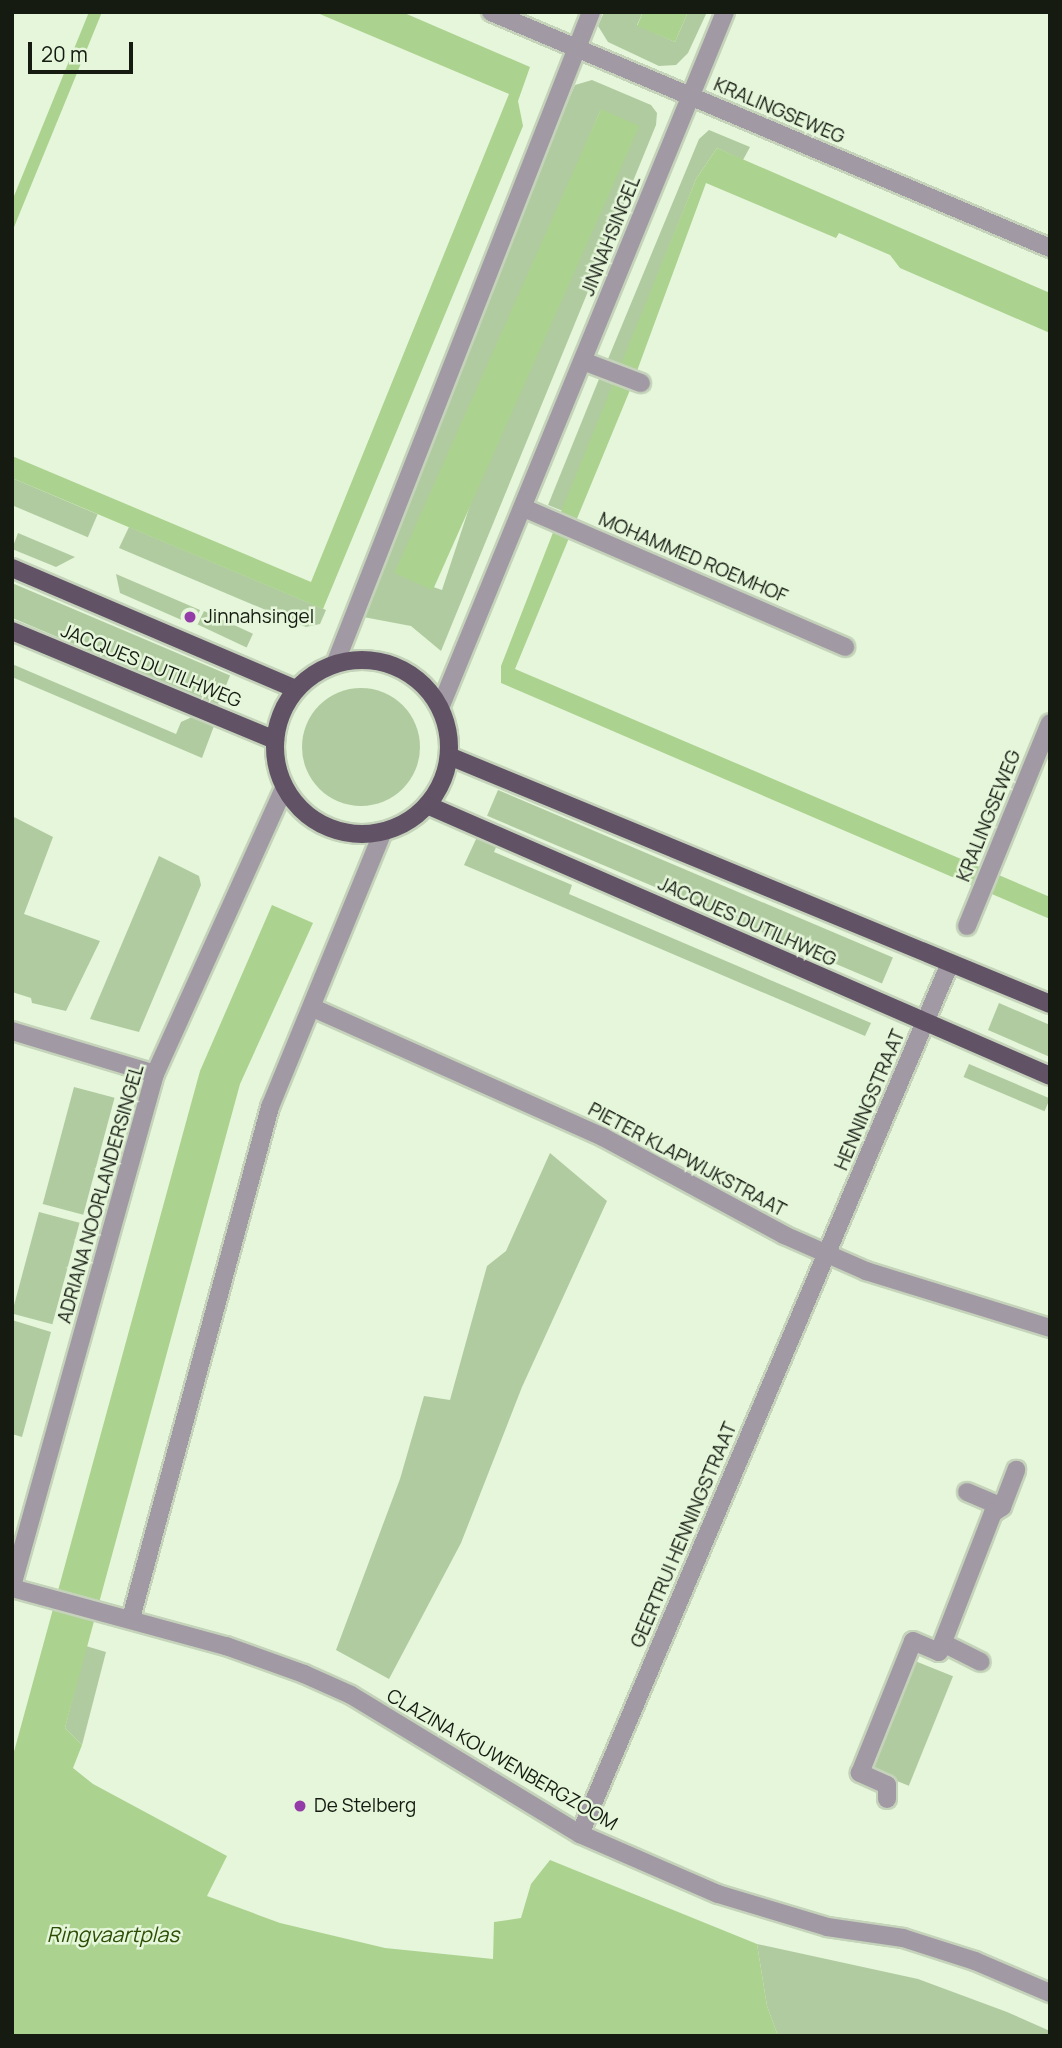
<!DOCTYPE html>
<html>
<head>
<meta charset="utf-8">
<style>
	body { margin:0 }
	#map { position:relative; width:1062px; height:2048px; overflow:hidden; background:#e5f6da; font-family:Manrope,sans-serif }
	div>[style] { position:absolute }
	.green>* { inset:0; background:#b1cba0; transform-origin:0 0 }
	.round { border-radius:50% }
	.water>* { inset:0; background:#abd28f; transform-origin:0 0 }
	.roads { filter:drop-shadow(2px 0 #c4d3ba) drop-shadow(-2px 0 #c4d3ba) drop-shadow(0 2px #c4d3ba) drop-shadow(0 -2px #c4d3ba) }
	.minor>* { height:18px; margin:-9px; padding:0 9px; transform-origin:9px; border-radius:9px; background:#a199a3 }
	.major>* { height:18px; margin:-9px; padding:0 9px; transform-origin:9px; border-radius:9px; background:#615265 }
	.major>.ring { margin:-9px; padding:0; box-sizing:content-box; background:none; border:18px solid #615265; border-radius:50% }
	.dots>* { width:19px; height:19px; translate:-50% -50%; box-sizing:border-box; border:4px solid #e5f6da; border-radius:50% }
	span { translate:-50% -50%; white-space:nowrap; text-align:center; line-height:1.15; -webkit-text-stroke:5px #e5f6da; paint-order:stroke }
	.street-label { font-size:19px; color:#151b11 }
	.poi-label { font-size:19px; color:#151b11 }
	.left { translate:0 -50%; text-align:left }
	.water-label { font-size:21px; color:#2b4d04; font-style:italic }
	.frame { position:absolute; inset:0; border:14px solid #151b11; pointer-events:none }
	.scale { position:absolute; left:28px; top:42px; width:105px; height:32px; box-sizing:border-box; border:4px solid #151b11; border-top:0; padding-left:9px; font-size:21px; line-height:24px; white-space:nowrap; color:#151b11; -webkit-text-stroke:5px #e5f6da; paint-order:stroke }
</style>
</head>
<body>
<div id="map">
	<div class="green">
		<i style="clip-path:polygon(604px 12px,643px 12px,637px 25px,675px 42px,688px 12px,707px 12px,688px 53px,676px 65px,659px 66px,608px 42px,598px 26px)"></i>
		<i style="clip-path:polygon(evenodd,592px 80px,651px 105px,657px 113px,656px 125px,441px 651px,411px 626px,358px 616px,550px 143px,575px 85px,592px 80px,601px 109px,442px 590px,404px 577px,404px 576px,601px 109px)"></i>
		<i style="clip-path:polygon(709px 130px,750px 147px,743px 160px,717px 148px,696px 179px,622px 365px,608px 359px,699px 139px)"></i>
		<i style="left:599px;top:379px;width:16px;height:136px;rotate:22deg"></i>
		<i style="left:12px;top:478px;width:93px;height:25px;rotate:23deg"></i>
		<i style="clip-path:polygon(129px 527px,326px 610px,320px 624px,306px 627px,119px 548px)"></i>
		<i style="clip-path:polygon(18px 533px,75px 557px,56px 567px,12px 549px)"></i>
		<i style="clip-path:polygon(116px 574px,200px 610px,193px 625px,120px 593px)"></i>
		<i style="left:12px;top:583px;width:237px;height:32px;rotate:23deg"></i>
		<i style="left:204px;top:611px;width:54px;height:15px;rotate:25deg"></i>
		<i style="clip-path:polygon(12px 664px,176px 734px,181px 722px,192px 717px,214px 726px,202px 758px,12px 677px)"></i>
		<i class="round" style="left:302px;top:688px;width:118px;height:118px"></i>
		<i style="left:498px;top:790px;width:429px;height:28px;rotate:23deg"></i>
		<i style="clip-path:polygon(12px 816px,53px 837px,24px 914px,100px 941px,66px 1011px,32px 1003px,31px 998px,12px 992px)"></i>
		<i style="clip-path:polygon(477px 837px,497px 845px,494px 852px,572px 885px,569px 894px,871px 1023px,865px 1036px,464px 865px)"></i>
		<i style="clip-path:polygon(159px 856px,199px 876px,201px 885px,139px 1032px,90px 1019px)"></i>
		<i style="clip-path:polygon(999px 1003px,1050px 1025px,1050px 1057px,988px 1030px)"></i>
		<i style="left:969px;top:1064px;width:88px;height:14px;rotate:23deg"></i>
		<i style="left:74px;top:1087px;width:42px;height:121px;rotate:15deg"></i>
		<i style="clip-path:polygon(550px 1153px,607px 1201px,522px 1387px,461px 1543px,389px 1679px,336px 1650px,400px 1479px,424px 1396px,450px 1400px,487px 1266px,506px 1251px)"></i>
		<i style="left:39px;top:1212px;width:42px;height:105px;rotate:15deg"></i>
		<i style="clip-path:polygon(12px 1320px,51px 1332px,22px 1437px,12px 1434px)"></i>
		<i style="clip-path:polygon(86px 1646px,106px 1652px,82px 1745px,65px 1728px)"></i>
		<i style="left:915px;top:1661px;width:41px;height:118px;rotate:22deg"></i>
		<i style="clip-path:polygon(757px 1944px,918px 1979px,1007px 2012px,1050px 2031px,1050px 2036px,778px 2036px,767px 2006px)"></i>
	</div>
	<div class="water">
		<i style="clip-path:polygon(89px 12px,102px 12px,12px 232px,12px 201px)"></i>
		<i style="clip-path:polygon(315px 12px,402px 12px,530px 67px,518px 101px,523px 126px,323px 609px,12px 478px,12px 456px,311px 582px,509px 94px)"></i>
		<i style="clip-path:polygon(643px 12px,688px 12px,675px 42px,637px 26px)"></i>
		<i style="left:601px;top:109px;width:42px;height:508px;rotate:24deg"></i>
		<i style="clip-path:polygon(717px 148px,1050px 293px,1050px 333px,900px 268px,890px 255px,839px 233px,836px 238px,706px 183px,630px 390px,515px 669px,1050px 897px,1050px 919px,501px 683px,501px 666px,561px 512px,696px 179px)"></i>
		<i style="clip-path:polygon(272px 905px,313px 923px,240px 1084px,65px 1728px,82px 1745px,73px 1768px,93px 1784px,227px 1856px,207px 1896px,280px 1923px,385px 1948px,493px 1959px,494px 1922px,521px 1918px,531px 1884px,550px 1860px,757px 1944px,767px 2006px,778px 2036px,12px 2036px,12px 1759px,200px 1071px)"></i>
	</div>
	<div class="roads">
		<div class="minor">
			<i style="left:491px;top:12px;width:607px;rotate:22.89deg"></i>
			<i style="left:583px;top:361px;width:62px;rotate:20.8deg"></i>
			<i style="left:524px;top:508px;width:350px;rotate:23.4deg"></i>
			<i style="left:335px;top:664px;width:700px;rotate:-68.56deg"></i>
			<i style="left:440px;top:708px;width:752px;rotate:-67.73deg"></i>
			<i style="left:967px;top:926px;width:219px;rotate:-67.8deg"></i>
			<i style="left:313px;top:1008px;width:317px;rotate:24deg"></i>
			<i style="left:603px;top:1137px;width:206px;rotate:28.4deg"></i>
			<i style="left:784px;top:1235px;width:90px;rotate:23.7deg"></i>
			<i style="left:866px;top:1271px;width:193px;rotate:17.2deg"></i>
			<i style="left:12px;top:1031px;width:149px;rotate:16.7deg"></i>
			<i style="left:967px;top:1492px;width:38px;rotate:23deg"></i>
			<i style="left:12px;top:1586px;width:532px;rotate:-74.4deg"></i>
			<i style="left:155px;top:1074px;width:314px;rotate:-65.7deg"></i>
			<i style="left:12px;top:1588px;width:222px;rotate:15.2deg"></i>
			<i style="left:226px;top:1646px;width:83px;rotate:19.7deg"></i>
			<i style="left:304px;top:1674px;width:51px;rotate:24.1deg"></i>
			<i style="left:351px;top:1695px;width:268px;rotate:31.3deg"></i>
			<i style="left:580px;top:1834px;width:150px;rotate:23.5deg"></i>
			<i style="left:718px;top:1894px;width:114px;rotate:16.8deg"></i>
			<i style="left:827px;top:1927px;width:77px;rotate:8.2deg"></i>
			<i style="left:903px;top:1938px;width:76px;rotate:17.7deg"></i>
			<i style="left:975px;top:1961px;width:82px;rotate:23.1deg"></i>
			<i style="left:131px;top:1618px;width:530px;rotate:-74.78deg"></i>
			<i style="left:270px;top:1107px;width:297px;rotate:-67.7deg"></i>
			<i style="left:943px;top:1643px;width:42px;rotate:26.6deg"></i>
			<i style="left:887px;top:1799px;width:14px;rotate:-90deg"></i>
			<i style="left:887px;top:1785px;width:30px;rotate:-156deg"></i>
			<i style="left:860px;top:1773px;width:142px;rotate:-68.1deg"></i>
			<i style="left:913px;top:1641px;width:28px;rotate:23deg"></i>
			<i style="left:939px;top:1652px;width:149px;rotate:-68.8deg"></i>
			<i style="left:993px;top:1513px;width:11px;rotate:-34deg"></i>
			<i style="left:1002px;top:1507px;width:40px;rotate:-69deg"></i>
			<i style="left:580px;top:1834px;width:946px;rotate:-66.98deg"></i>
		</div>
		<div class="major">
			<i style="left:12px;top:568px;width:309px;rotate:23.1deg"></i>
			<i style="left:12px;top:631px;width:285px;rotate:22.5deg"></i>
			<i class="ring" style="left:275px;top:660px;width:156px;height:156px"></i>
			<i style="left:449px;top:756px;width:650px;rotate:22.42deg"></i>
			<i style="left:427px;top:805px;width:679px;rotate:23.51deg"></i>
		</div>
	</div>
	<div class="dots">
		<i style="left:190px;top:617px;background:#943ca8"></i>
		<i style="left:300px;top:1806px;background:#943ca8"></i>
	</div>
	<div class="street-label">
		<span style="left:779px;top:111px;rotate:23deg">KRALINGSEWEG</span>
		<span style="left:611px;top:236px;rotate:-68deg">JINNAHSINGEL</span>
		<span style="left:693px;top:558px;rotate:23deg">MOHAMMED ROEMHOF</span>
		<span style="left:151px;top:666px;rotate:22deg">JACQUES DUTILHWEG</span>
		<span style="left:989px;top:816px;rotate:-68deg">KRALINGSEWEG</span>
		<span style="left:747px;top:922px;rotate:24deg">JACQUES DUTILHWEG</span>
		<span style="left:870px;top:1100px;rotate:-67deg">HENNINGSTRAAT</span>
		<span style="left:687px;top:1160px;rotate:28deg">PIETER KLAPWIJKSTRAAT</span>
		<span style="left:101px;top:1194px;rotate:-74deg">ADRIANA NOORLANDERSINGEL</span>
		<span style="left:684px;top:1535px;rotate:-67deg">GEERTRUI HENNINGSTRAAT</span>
		<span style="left:502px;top:1760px;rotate:30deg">CLAZINA KOUWENBERGZOOM</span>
	</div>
	<div class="poi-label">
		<span class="left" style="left:204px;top:617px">Jinnahsingel</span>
		<span class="left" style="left:314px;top:1806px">De Stelberg</span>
	</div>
	<div class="water-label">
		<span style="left:113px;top:1934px">Ringvaartplas</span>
	</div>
	<div class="frame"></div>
	<div class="scale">20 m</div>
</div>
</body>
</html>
